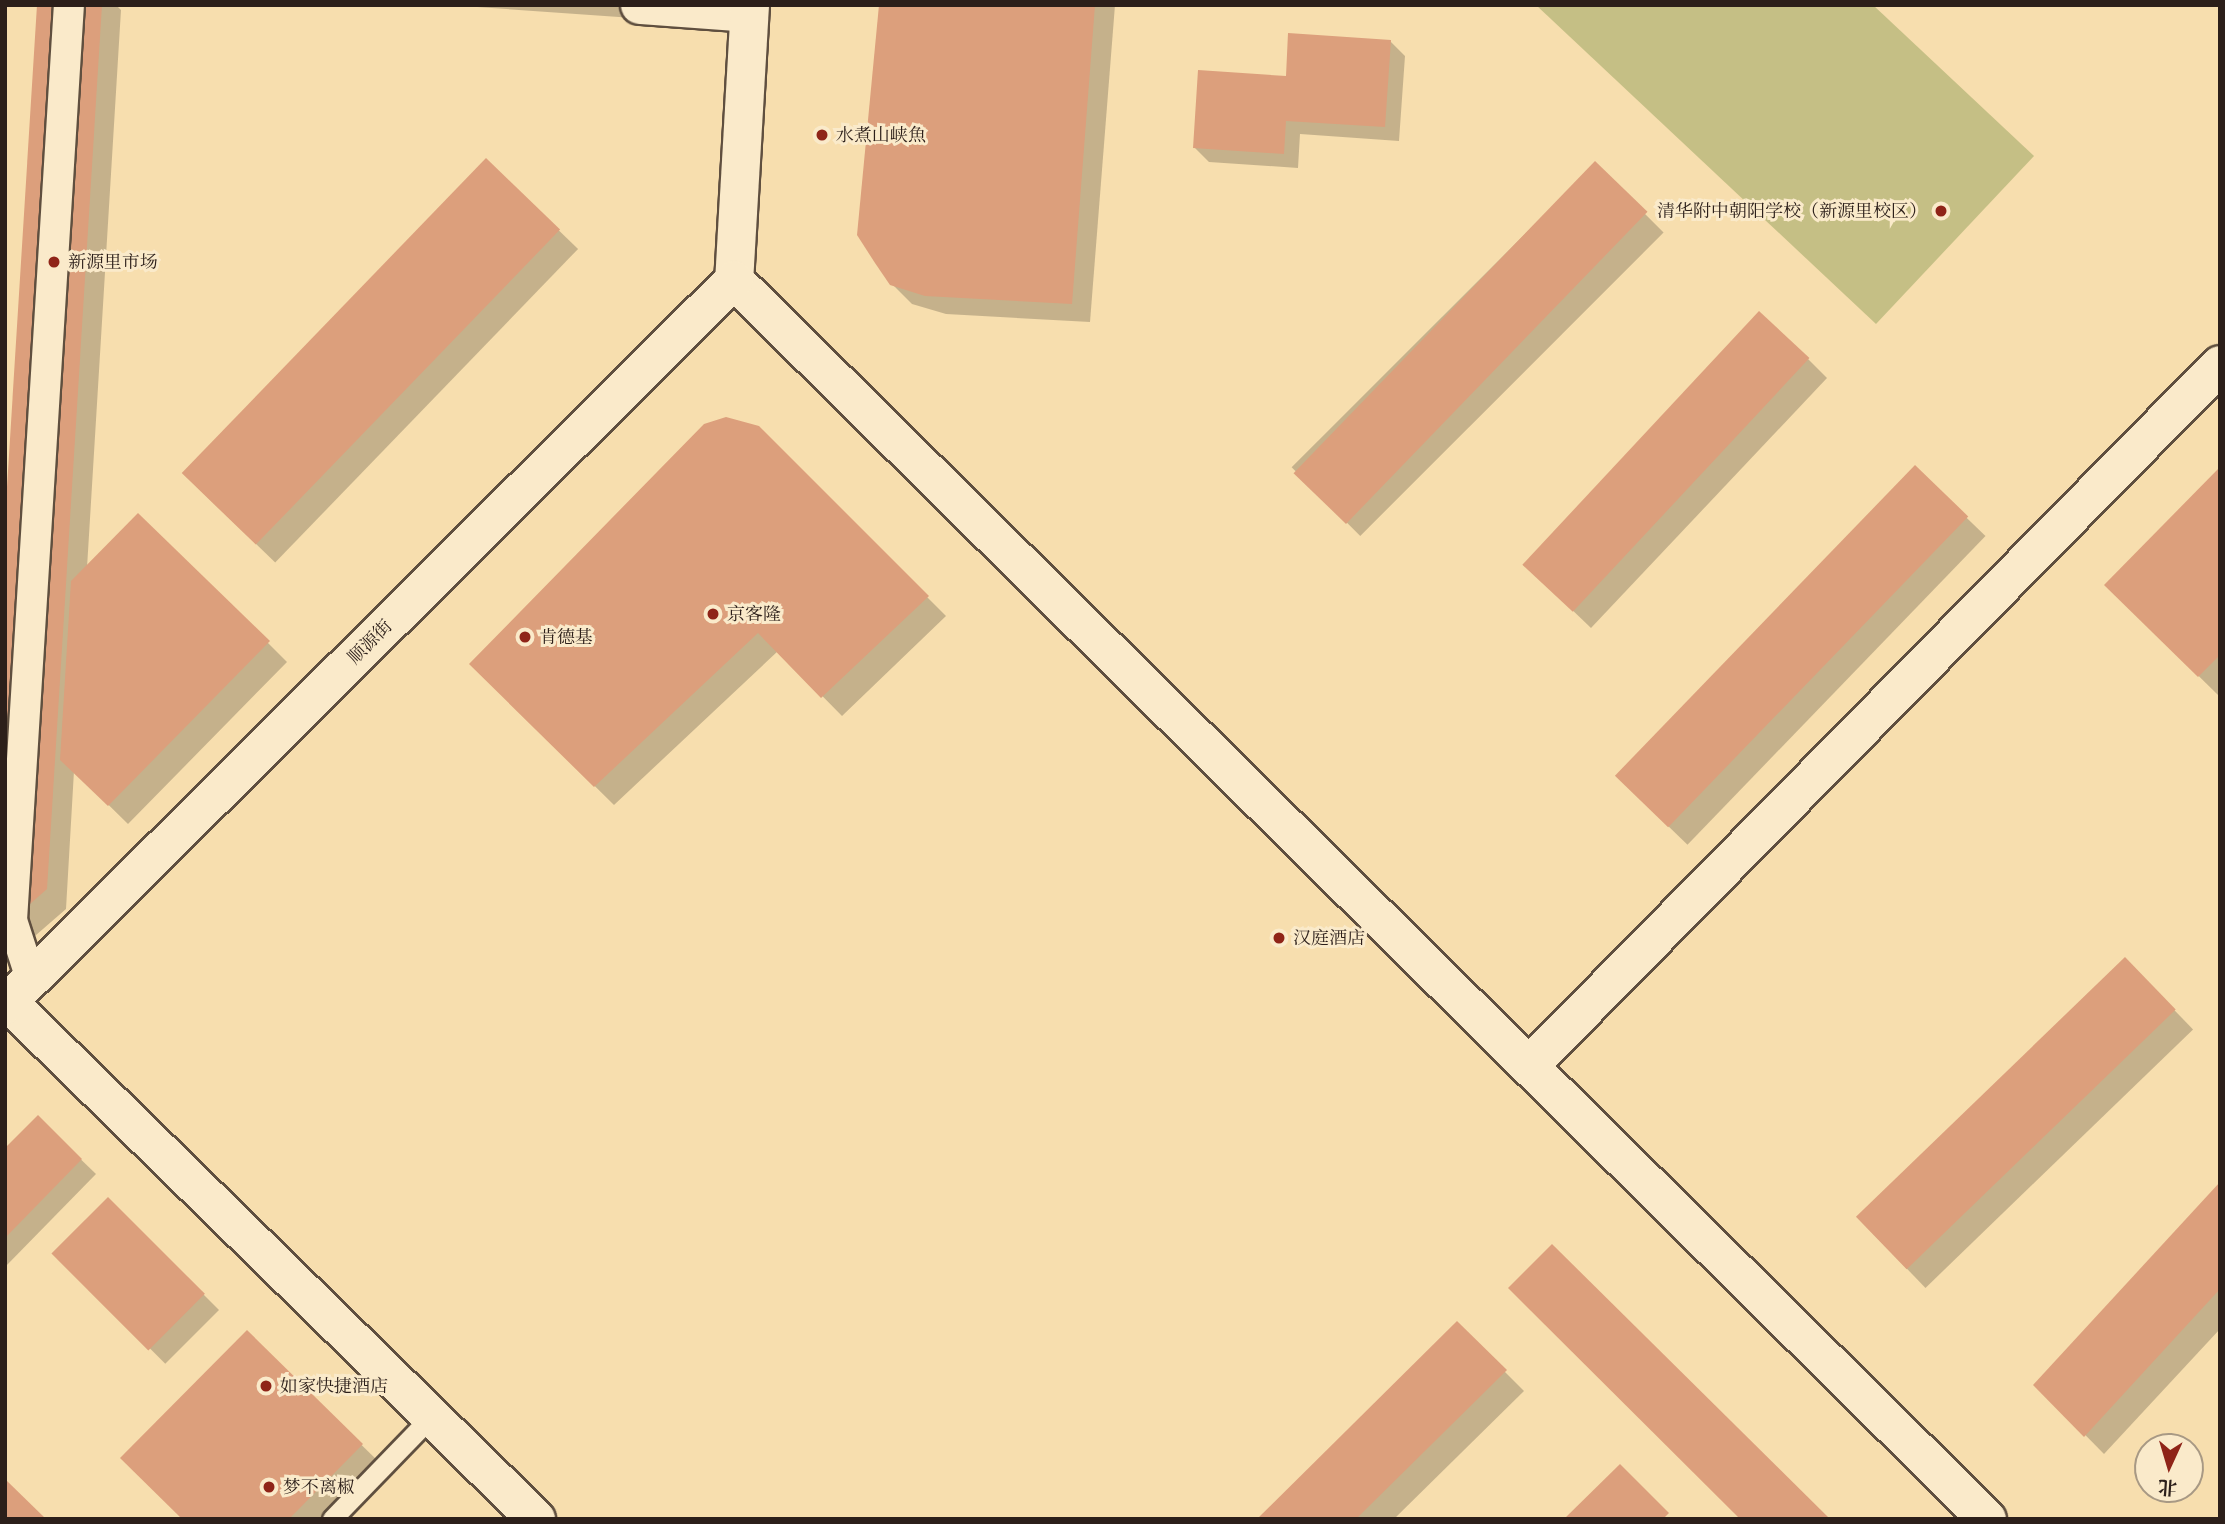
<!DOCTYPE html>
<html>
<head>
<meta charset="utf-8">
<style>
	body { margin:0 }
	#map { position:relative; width:2225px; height:1524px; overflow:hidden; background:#f7deae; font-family:"Libre Caslon Text","Noto Serif SC",serif }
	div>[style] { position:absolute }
	.green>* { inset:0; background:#c5bf85 }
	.shadow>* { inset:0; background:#0003; transform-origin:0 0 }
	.building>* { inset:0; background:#dc9f7c; transform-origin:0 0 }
	.roads { filter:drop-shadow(2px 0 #5f4f3f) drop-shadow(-2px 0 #5f4f3f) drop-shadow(0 2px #5f4f3f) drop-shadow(0 -2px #5f4f3f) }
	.service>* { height:19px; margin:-9.5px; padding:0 9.5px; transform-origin:9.5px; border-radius:9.5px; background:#faeaca }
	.pedestrian>* { height:30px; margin:-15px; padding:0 15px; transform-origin:15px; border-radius:15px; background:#faeaca }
	.minor>* { height:38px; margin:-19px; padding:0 19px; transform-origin:19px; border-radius:19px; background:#faeaca }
	.tertiary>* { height:38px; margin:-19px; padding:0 19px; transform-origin:19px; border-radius:19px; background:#faeaca }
	.dots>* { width:19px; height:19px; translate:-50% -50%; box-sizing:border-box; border:4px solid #faeaca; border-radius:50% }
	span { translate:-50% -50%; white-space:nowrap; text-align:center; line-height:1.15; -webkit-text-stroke:6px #faeaca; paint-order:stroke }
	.poi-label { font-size:18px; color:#2c1f1a }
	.left { translate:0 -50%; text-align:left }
	.right { translate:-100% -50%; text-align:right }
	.street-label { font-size:18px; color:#2c1f1a }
	.frame { position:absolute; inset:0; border:7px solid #2c1f1a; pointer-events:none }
	.north { position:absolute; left:2134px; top:1433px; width:70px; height:70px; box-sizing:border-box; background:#faeaca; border:2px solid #a89984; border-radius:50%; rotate:184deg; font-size:19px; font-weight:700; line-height:28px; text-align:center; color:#2c1f1a }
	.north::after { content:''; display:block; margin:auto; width:24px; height:32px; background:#8f2418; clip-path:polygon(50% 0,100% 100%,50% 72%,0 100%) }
</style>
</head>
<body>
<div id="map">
	<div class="green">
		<i style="clip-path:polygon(1536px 5px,1873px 5px,2034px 156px,1876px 324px)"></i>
	</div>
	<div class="shadow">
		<i style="clip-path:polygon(39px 5px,116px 5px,121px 10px,87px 568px,268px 643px,287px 662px,128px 824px,74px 771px,66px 909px,5px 962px,5px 547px)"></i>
		<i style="clip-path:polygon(448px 5px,677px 5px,676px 21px)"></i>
		<i style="clip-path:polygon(881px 5px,1115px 5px,1090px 322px,946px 314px,912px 304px,892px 284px)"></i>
		<i style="clip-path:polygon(1390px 41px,1405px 56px,1399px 141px,1300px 134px,1298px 168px,1209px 162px,1195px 148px,1287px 78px)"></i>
		<i style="left:486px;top:160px;width:128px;height:436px;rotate:44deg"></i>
		<i style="left:1595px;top:164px;width:97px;height:429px;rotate:45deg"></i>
		<i style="clip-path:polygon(1808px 359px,1827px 378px,1591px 628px,1542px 581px)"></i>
		<i style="clip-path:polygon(758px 428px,946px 616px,842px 716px,778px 651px,614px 805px,471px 664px)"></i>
		<i style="left:1915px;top:468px;width:98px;height:429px;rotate:44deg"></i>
		<i style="clip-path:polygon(2220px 470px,2220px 693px,2218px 695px,2106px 585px)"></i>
		<i style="left:2125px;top:959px;width:98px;height:372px;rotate:46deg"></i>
		<i style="clip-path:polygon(38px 1118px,96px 1174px,5px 1267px,5px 1151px)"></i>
		<i style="clip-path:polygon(2220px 1185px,2220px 1329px,2104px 1454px,2036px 1385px)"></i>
		<i style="left:108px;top:1199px;width:157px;height:76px;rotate:45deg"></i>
		<i style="clip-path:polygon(1457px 1324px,1524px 1391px,1394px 1519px,1259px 1519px)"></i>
		<i style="clip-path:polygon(247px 1333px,381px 1464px,326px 1519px,184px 1519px)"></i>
	</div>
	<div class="building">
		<i style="clip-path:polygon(37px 5px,102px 5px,47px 889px,5px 926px,5px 519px)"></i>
		<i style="clip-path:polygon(879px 5px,1095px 5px,1072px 304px,925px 296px,890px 285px,875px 263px,857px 235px)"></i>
		<i style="clip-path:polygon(1288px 33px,1391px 40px,1385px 127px,1286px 121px,1284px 154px,1193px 148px,1198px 70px,1286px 76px)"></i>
		<i style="left:486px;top:158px;width:103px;height:438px;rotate:44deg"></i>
		<i style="left:1595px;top:161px;width:73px;height:434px;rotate:44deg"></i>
		<i style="left:1759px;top:311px;width:69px;height:347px;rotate:43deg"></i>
		<i style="clip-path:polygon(726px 417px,759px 426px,929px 596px,821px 698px,758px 633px,594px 787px,469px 664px,704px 424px)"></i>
		<i style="left:1915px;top:465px;width:74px;height:432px;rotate:44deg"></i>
		<i style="clip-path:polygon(2220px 467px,2220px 655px,2198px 677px,2104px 585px)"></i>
		<i style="clip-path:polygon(138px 513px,270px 641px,108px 806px,60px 760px,71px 581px)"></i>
		<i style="left:2125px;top:957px;width:73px;height:374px;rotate:46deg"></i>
		<i style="clip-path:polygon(38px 1115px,82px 1159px,5px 1238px,5px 1148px)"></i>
		<i style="clip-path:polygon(2220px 1182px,2220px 1289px,2084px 1437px,2033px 1385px)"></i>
		<i style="left:108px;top:1197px;width:137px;height:80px;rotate:45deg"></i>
		<i style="clip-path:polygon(1552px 1244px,1830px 1519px,1740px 1519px,1508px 1288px)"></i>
		<i style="clip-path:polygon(1457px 1321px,1507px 1370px,1356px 1519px,1257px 1519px)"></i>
		<i style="clip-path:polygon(247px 1330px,363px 1444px,289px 1519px,182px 1519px,120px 1458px)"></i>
		<i style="clip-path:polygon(1620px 1464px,1669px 1513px,1663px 1519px,1564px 1519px)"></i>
		<i style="clip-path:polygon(5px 1479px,46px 1519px,5px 1519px)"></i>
	</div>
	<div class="roads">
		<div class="service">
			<i style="left:332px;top:1519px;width:142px;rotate:-45.9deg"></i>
		</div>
		<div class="pedestrian">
			<i style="left:31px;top:979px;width:62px;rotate:-107.9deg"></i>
			<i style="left:12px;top:920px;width:917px;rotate:-86.44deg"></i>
		</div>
		<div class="minor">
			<i style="left:640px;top:5px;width:109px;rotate:4.2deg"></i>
			<i style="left:8px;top:1002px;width:739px;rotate:44.4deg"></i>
			<i style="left:1529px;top:1066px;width:984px;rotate:-45.41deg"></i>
		</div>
		<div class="tertiary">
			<i style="left:750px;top:5px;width:275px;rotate:93.3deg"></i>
			<i style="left:734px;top:280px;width:1762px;rotate:44.68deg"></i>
			<i style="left:5px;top:1005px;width:1028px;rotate:-44.84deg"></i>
		</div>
	</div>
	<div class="dots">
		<i style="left:822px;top:135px;background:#8f2418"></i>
		<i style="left:1941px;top:211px;background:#8f2418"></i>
		<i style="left:54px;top:262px;background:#8f2418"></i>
		<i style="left:713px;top:614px;background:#8f2418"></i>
		<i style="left:525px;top:637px;background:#8f2418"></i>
		<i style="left:1279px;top:938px;background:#8f2418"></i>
		<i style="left:266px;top:1386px;background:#8f2418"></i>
		<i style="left:269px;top:1487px;background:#8f2418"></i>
	</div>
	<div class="poi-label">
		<span class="left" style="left:836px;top:135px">水煮山峡魚</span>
		<span class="right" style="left:1927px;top:211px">清华附中朝阳学校（新源里校区）</span>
		<span class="left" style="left:68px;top:262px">新源里市场</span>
		<span class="left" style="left:727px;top:614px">京客隆</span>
		<span class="left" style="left:539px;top:637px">肯德基</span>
		<span class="left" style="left:1293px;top:938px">汉庭酒店</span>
		<span class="left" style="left:280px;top:1386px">如家快捷酒店</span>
		<span class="left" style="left:283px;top:1487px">梦不离椒</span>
	</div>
	<div class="street-label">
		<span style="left:370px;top:642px;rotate:-45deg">顺源街</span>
	</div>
	<div class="frame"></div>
	<div class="north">北</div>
</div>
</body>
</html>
